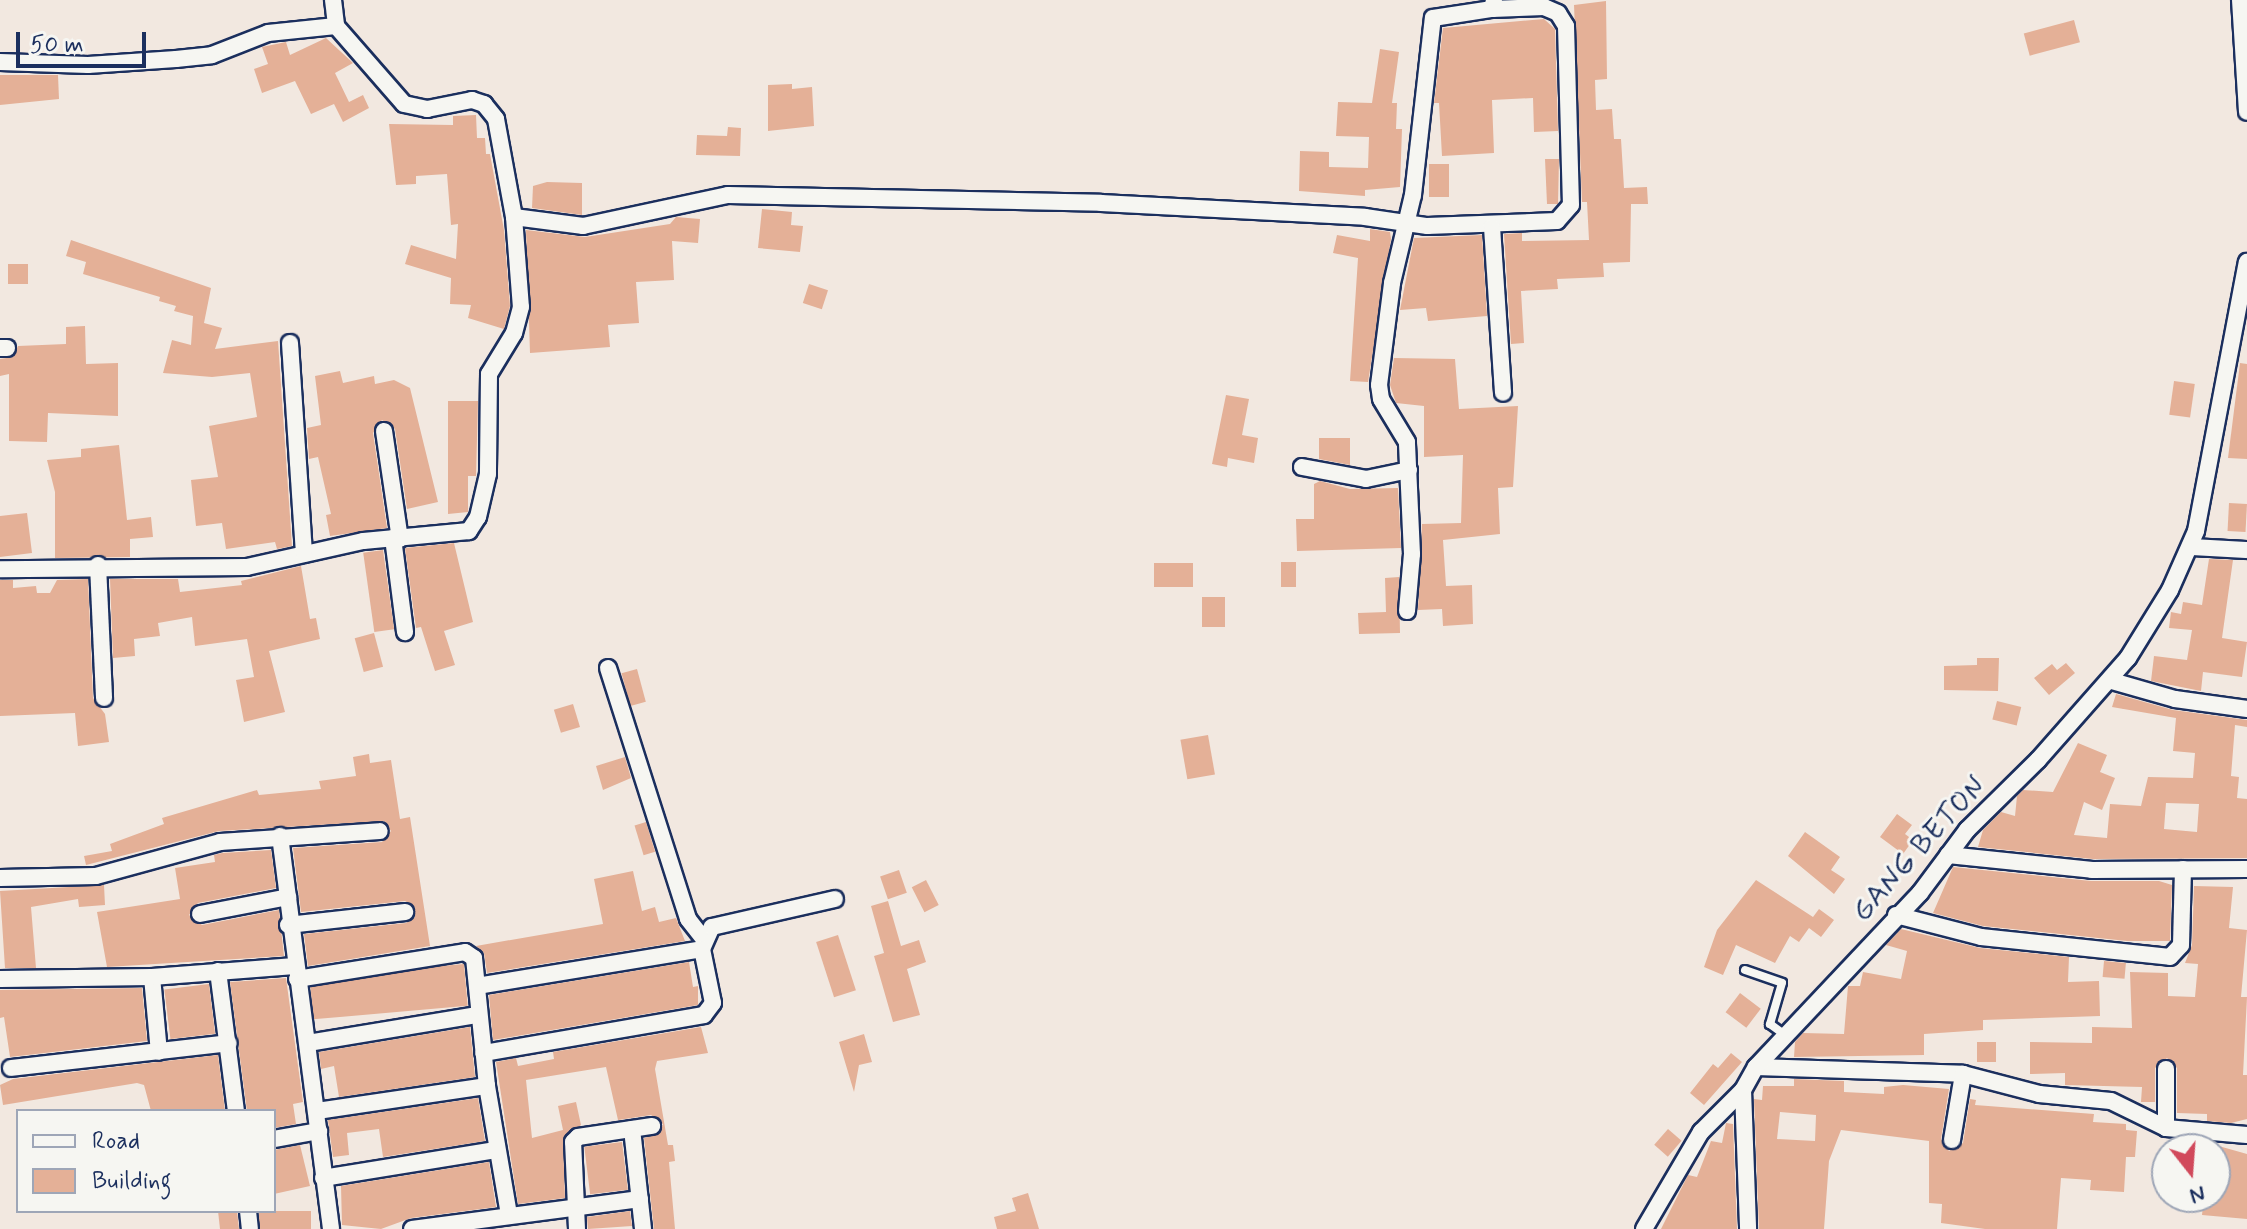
<!DOCTYPE html>
<html>
<head>
<meta charset="utf-8">
<style>
	body { margin:0 }
	#map { position:relative; width:2247px; height:1229px; overflow:hidden; background:#f2e8e0; font-family:Mynerve,sans-serif }
	div>[style] { position:absolute }
	.building>* { inset:0; background:#e4b097; transform-origin:0 0 }
	.roads { filter:drop-shadow(2px 0 #1b2f5e) drop-shadow(-2px 0 #1b2f5e) drop-shadow(0 2px #1b2f5e) drop-shadow(0 -2px #1b2f5e) }
	.lane>* { height:8px; margin:-4px; padding:0 4px; transform-origin:4px; border-radius:4px; background:#f6f6f2 }
	.street>* { height:16px; margin:-8px; padding:0 8px; transform-origin:8px; border-radius:8px; background:#f6f6f2 }
	span { translate:-50% -50%; white-space:nowrap; text-align:center; line-height:1.15; -webkit-text-stroke:6px #f6f6f2; paint-order:stroke }
	.street-label { font-size:30px; color:#1b2f5e }
	.legend { position:absolute; left:16px; top:1109px; width:260px; height:104px; box-sizing:border-box; background:#f6f6f2; border:2px solid #9ea6b7; margin:0; padding:10px 14px; list-style:none; font-size:24px; color:#1b2f5e }
	.legend li { display:flex; align-items:center; gap:16px; height:40px }
	.legend b { width:40px; border:2px solid #9ea6b7 }
	.north { position:absolute; left:2151px; top:1133px; width:80px; height:80px; box-sizing:border-box; background:#f6f6f2; border:2px solid #9ea6b7; border-radius:50%; rotate:163deg; font-size:22px; font-weight:700; line-height:32px; text-align:center; color:#1b2f5e }
	.north::after { content:''; display:block; margin:auto; width:28px; height:36px; background:#d1495b; clip-path:polygon(50% 0,100% 100%,50% 72%,0 100%) }
	.scale { position:absolute; left:16px; top:32px; width:130px; height:36px; box-sizing:border-box; border:4px solid #1b2f5e; border-top:0; padding-left:10px; font-size:24px; line-height:28px; white-space:nowrap; color:#1b2f5e; -webkit-text-stroke:6px #f6f6f2; paint-order:stroke }
</style>
</head>
<body>
<div id="map">
	<div class="building">
		<i style="clip-path:polygon(1606px 1px,1607px 79px,1595px 80px,1596px 110px,1612px 109px,1614px 139px,1621px 139px,1624px 188px,1647px 187px,1648px 204px,1631px 204px,1630px 262px,1603px 263px,1604px 277px,1557px 279px,1558px 289px,1521px 291px,1524px 343px,1511px 344px,1504px 234px,1522px 233px,1522px 241px,1589px 240px,1587px 202px,1582px 202px,1574px 5px)"></i>
		<i style="clip-path:polygon(1544px 19px,1555px 29px,1558px 131px,1534px 132px,1533px 98px,1492px 100px,1494px 153px,1442px 156px,1439px 103px,1434px 103px,1443px 28px)"></i>
		<i style="left:2074px;top:20px;width:23px;height:52px;rotate:75deg"></i>
		<i style="clip-path:polygon(326px 38px,353px 63px,335px 73px,349px 102px,363px 95px,369px 108px,343px 122px,334px 104px,311px 114px,295px 81px,262px 93px,254px 69px,268px 64px,262px 47px,286px 42px,290px 55px)"></i>
		<i style="clip-path:polygon(1380px 49px,1399px 52px,1392px 103px,1397px 103px,1396px 129px,1402px 129px,1400px 187px,1365px 190px,1365px 196px,1299px 191px,1300px 151px,1329px 152px,1329px 167px,1368px 168px,1369px 137px,1336px 136px,1338px 102px,1372px 103px)"></i>
		<i style="clip-path:polygon(0 75px,58px 75px,59px 99px,0 105px)"></i>
		<i style="clip-path:polygon(792px 84px,792px 89px,812px 87px,814px 126px,768px 131px,768px 85px)"></i>
		<i style="clip-path:polygon(476px 115px,477px 138px,485px 138px,486px 154px,490px 154px,504px 230px,510px 306px,504px 329px,468px 318px,471px 305px,450px 304px,451px 278px,405px 264px,411px 245px,456px 259px,458px 224px,451px 225px,447px 174px,416px 176px,416px 184px,396px 185px,389px 124px,453px 125px,453px 116px)"></i>
		<i style="clip-path:polygon(728px 127px,741px 128px,740px 156px,696px 155px,697px 135px,727px 136px)"></i>
		<i style="clip-path:polygon(1545px 159px,1559px 159px,1558px 204px,1547px 204px)"></i>
		<i style="left:1429px;top:164px;width:20px;height:33px"></i>
		<i style="clip-path:polygon(547px 182px,582px 183px,582px 215px,532px 208px,533px 186px)"></i>
		<i style="clip-path:polygon(762px 209px,792px 212px,791px 225px,803px 226px,800px 252px,758px 248px)"></i>
		<i style="clip-path:polygon(676px 217px,700px 219px,698px 243px,672px 241px,674px 280px,636px 282px,639px 323px,608px 325px,610px 347px,530px 353px,526px 230px,585px 237px,670px 224px)"></i>
		<i style="clip-path:polygon(1370px 229px,1390px 232px,1391px 239px,1368px 382px,1350px 381px,1358px 258px,1333px 253px,1337px 235px,1370px 241px)"></i>
		<i style="clip-path:polygon(1482px 235px,1487px 316px,1428px 321px,1426px 308px,1400px 310px,1414px 238px)"></i>
		<i style="clip-path:polygon(71px 240px,211px 288px,204px 323px,222px 328px,215px 349px,278px 341px,292px 546px,277px 549px,275px 542px,226px 549px,222px 523px,196px 526px,191px 480px,218px 477px,209px 426px,257px 417px,250px 373px,212px 377px,163px 373px,172px 340px,191px 345px,193px 316px,174px 311px,176px 306px,159px 301px,160px 297px,83px 274px,86px 262px,66px 256px)"></i>
		<i style="left:28px;top:264px;width:20px;height:20px;rotate:90deg"></i>
		<i style="left:809px;top:284px;width:20px;height:20px;rotate:18deg"></i>
		<i style="clip-path:polygon(85px 326px,86px 364px,118px 363px,118px 416px,48px 413px,47px 442px,9px 441px,9px 374px,0 376px,0 359px,13px 357px,18px 346px,66px 344px,66px 327px)"></i>
		<i style="clip-path:polygon(1394px 358px,1455px 359px,1459px 409px,1518px 406px,1513px 487px,1498px 488px,1500px 534px,1443px 540px,1446px 586px,1472px 585px,1473px 624px,1443px 626px,1442px 609px,1418px 610px,1422px 524px,1461px 523px,1463px 455px,1424px 457px,1424px 406px,1396px 403px,1390px 385px)"></i>
		<i style="clip-path:polygon(2240px 363px,2247px 364px,2247px 459px,2228px 458px)"></i>
		<i style="clip-path:polygon(340px 371px,343px 383px,374px 376px,375px 384px,394px 380px,410px 388px,438px 502px,407px 509px,395px 429px,382px 420px,373px 433px,387px 528px,330px 536px,326px 515px,331px 514px,318px 457px,309px 459px,307px 428px,321px 425px,315px 376px)"></i>
		<i style="left:2174px;top:381px;width:21px;height:34px;rotate:8deg"></i>
		<i style="clip-path:polygon(1226px 395px,1249px 399px,1242px 435px,1258px 438px,1254px 463px,1228px 458px,1227px 467px,1212px 464px)"></i>
		<i style="clip-path:polygon(448px 401px,478px 401px,476px 476px,468px 476px,468px 512px,448px 514px)"></i>
		<i style="clip-path:polygon(1319px 438px,1350px 438px,1350px 465px,1319px 459px)"></i>
		<i style="clip-path:polygon(119px 445px,127px 520px,151px 517px,153px 537px,130px 539px,130px 557px,55px 558px,55px 492px,47px 460px,81px 457px,81px 449px)"></i>
		<i style="clip-path:polygon(1320px 481px,1350px 489px,1398px 488px,1401px 548px,1297px 551px,1296px 519px,1314px 519px,1314px 484px)"></i>
		<i style="left:2229px;top:503px;width:18px;height:28px;rotate:3deg"></i>
		<i style="clip-path:polygon(27px 513px,32px 553px,0 557px,0 516px)"></i>
		<i style="clip-path:polygon(454px 543px,473px 622px,444px 631px,455px 665px,435px 671px,421px 627px,416px 628px,405px 548px)"></i>
		<i style="left:383px;top:550px;width:80px;height:20px;rotate:82deg"></i>
		<i style="clip-path:polygon(2209px 559px,2233px 560px,2222px 638px,2247px 642px,2242px 677px,2203px 672px,2201px 691px,2151px 681px,2154px 656px,2187px 660px,2192px 630px,2169px 628px,2171px 612px,2181px 614px,2183px 602px,2202px 605px)"></i>
		<i style="left:1281px;top:562px;width:15px;height:25px"></i>
		<i style="left:1193px;top:563px;width:24px;height:39px;rotate:90deg"></i>
		<i style="clip-path:polygon(301px 566px,310px 619px,316px 618px,320px 639px,269px 651px,285px 712px,244px 722px,236px 680px,254px 677px,247px 639px,195px 646px,192px 617px,158px 623px,160px 636px,134px 639px,135px 656px,113px 658px,110px 579px,178px 579px,180px 592px,242px 585px,241px 581px)"></i>
		<i style="clip-path:polygon(1399px 577px,1400px 633px,1359px 634px,1358px 613px,1386px 612px,1385px 578px)"></i>
		<i style="clip-path:polygon(88px 579px,93px 698px,105px 714px,109px 742px,78px 746px,75px 713px,0 716px,0 580px,13px 580px,13px 588px,36px 586px,37px 593px,50px 593px,57px 580px)"></i>
		<i style="left:1225px;top:597px;width:30px;height:23px;rotate:90deg"></i>
		<i style="left:374px;top:633px;width:35px;height:20px;rotate:75deg"></i>
		<i style="clip-path:polygon(1977px 658px,1999px 658px,1998px 691px,1944px 690px,1944px 666px,1977px 665px)"></i>
		<i style="clip-path:polygon(2066px 663px,2075px 673px,2049px 695px,2034px 678px,2052px 664px,2057px 670px)"></i>
		<i style="left:637px;top:669px;width:34px;height:16px;rotate:75deg"></i>
		<i style="clip-path:polygon(evenodd,2116px 694px,2173px 710px,2247px 720px,2247px 727px,2235px 725px,2231px 776px,2239px 777px,2237px 798px,2247px 799px,2247px 858px,2093px 859px,1978px 847px,1983px 830px,2001px 812px,2015px 816px,2017px 796px,2023px 790px,2053px 792px,2078px 743px,2107px 755px,2100px 772px,2115px 778px,2102px 810px,2084px 802px,2074px 835px,2107px 838px,2110px 804px,2141px 806px,2148px 777px,2193px 778px,2195px 753px,2173px 751px,2176px 718px,2112px 707px,2116px 694px,2166px 803px,2199px 804px,2197px 832px,2164px 829px,2166px 803px)"></i>
		<i style="left:1997px;top:701px;width:25px;height:19px;rotate:14deg"></i>
		<i style="left:573px;top:704px;width:24px;height:20px;rotate:73deg"></i>
		<i style="left:1208px;top:735px;width:40px;height:28px;rotate:80deg"></i>
		<i style="clip-path:polygon(369px 754px,370px 763px,391px 760px,400px 819px,410px 817px,430px 946px,308px 966px,304px 934px,406px 923px,415px 917px,414px 906px,405px 901px,301px 912px,293px 848px,382px 842px,391px 831px,384px 821px,219px 831px,86px 865px,84px 856px,112px 851px,110px 844px,164px 824px,162px 818px,257px 790px,259px 795px,321px 789px,319px 781px,356px 776px,353px 757px)"></i>
		<i style="clip-path:polygon(625px 757px,631px 778px,603px 790px,596px 766px)"></i>
		<i style="clip-path:polygon(1897px 814px,1912px 825px,1905px 834px,1913px 840px,1903px 854px,1880px 837px)"></i>
		<i style="left:646px;top:822px;width:31px;height:12px;rotate:73deg"></i>
		<i style="clip-path:polygon(1805px 832px,1840px 857px,1831px 870px,1845px 879px,1834px 894px,1788px 856px)"></i>
		<i style="clip-path:polygon(271px 850px,276px 888px,198px 903px,189px 915px,202px 925px,279px 910px,284px 956px,107px 967px,97px 912px,180px 899px,175px 868px,215px 862px,214px 855px,222px 853px)"></i>
		<i style="clip-path:polygon(1953px 867px,2091px 881px,2159px 881px,2172px 885px,2170px 941px,2127px 941px,1983px 926px,1933px 913px)"></i>
		<i style="left:899px;top:870px;width:24px;height:20px;rotate:71deg"></i>
		<i style="clip-path:polygon(633px 871px,642px 911px,655px 907px,659px 922px,676px 918px,685px 941px,487px 973px,484px 953px,476px 946px,603px 924px,594px 879px)"></i>
		<i style="left:926px;top:880px;width:28px;height:16px;rotate:63deg"></i>
		<i style="clip-path:polygon(1756px 880px,1813px 917px,1819px 909px,1834px 920px,1821px 937px,1809px 928px,1799px 942px,1790px 936px,1775px 963px,1736px 945px,1723px 975px,1704px 967px,1717px 930px)"></i>
		<i style="clip-path:polygon(104px 885px,105px 905px,79px 907px,78px 899px,31px 907px,36px 968px,5px 968px,0 891px)"></i>
		<i style="clip-path:polygon(2194px 886px,2233px 887px,2229px 928px,2247px 930px,2241px 997px,2247px 997px,2243px 1075px,2247px 1075px,2247px 1119px,2231px 1123px,2207px 1121px,2207px 1114px,2177px 1113px,2177px 1068px,2167px 1058px,2155px 1068px,2155px 1102px,2141px 1102px,2142px 1087px,2065px 1085px,2065px 1073px,2030px 1074px,2030px 1042px,2092px 1043px,2092px 1027px,2132px 1028px,2130px 972px,2168px 973px,2168px 996px,2195px 997px,2198px 964px,2185px 963px,2192px 945px)"></i>
		<i style="clip-path:polygon(888px 901px,901px 946px,919px 940px,926px 962px,907px 969px,920px 1015px,893px 1022px,874px 956px,884px 953px,871px 906px)"></i>
		<i style="clip-path:polygon(1901px 929px,1980px 948px,2069px 957px,2068px 982px,2099px 981px,2100px 1016px,1983px 1020px,1983px 1030px,1924px 1034px,1924px 1055px,1794px 1057px,1795px 1042px,1803px 1033px,1844px 1034px,1848px 986px,1860px 986px,1863px 972px,1901px 979px,1907px 951px,1886px 945px)"></i>
		<i style="left:838px;top:935px;width:58px;height:23px;rotate:72deg"></i>
		<i style="left:2104px;top:961px;width:22px;height:16px;rotate:5deg"></i>
		<i style="clip-path:polygon(689px 962px,693px 987px,698px 986px,698px 1005px,493px 1040px,489px 995px)"></i>
		<i style="left:464px;top:964px;width:42px;height:155px;rotate:85deg"></i>
		<i style="clip-path:polygon(286px 978px,303px 1102px,293px 1104px,296px 1124px,274px 1128px,274px 1111px,247px 1111px,230px 982px)"></i>
		<i style="left:209px;top:984px;width:50px;height:45px;rotate:83deg"></i>
		<i style="clip-path:polygon(142px 988px,147px 1041px,10px 1057px,4px 1017px,0 1018px,0 990px)"></i>
		<i style="left:1740px;top:993px;width:26px;height:24px;rotate:37deg"></i>
		<i style="clip-path:polygon(470px 1027px,475px 1077px,339px 1097px,334px 1066px,321px 1069px,319px 1052px)"></i>
		<i style="clip-path:polygon(701px 1027px,708px 1053px,657px 1061px,655px 1069px,668px 1145px,673px 1145px,675px 1161px,669px 1162px,675px 1229px,654px 1229px,644px 1138px,659px 1134px,663px 1124px,651px 1115px,618px 1120px,606px 1067px,526px 1080px,532px 1138px,563px 1130px,558px 1106px,576px 1102px,581px 1125px,563px 1139px,565px 1198px,518px 1204px,496px 1062px,516px 1058px,518px 1066px,554px 1059px,553px 1052px)"></i>
		<i style="clip-path:polygon(864px 1034px,872px 1062px,859px 1065px,854px 1092px,839px 1042px)"></i>
		<i style="left:1977px;top:1042px;width:19px;height:20px"></i>
		<i style="clip-path:polygon(1731px 1053px,1742px 1062px,1704px 1105px,1690px 1093px,1713px 1064px,1718px 1068px)"></i>
		<i style="clip-path:polygon(218px 1055px,225px 1111px,151px 1111px,144px 1085px,137px 1083px,3px 1105px,0 1085px,13px 1079px)"></i>
		<i style="clip-path:polygon(evenodd,1794px 1079px,1844px 1081px,1844px 1092px,1884px 1094px,1884px 1087px,1903px 1085px,1949px 1089px,1941px 1139px,1949px 1151px,1963px 1143px,1970px 1099px,1976px 1100px,1975px 1105px,2094px 1114px,2093px 1122px,2126px 1124px,2126px 1130px,2137px 1131px,2135px 1157px,2126px 1157px,2124px 1192px,2090px 1190px,2091px 1180px,2061px 1178px,2057px 1229px,1985px 1229px,1941px 1223px,1942px 1204px,1929px 1203px,1929px 1141px,1841px 1130px,1829px 1161px,1824px 1229px,1759px 1229px,1754px 1099px,1762px 1100px,1763px 1086px,1794px 1086px,1794px 1079px,1780px 1112px,1816px 1115px,1815px 1141px,1777px 1139px,1780px 1112px)"></i>
		<i style="clip-path:polygon(478px 1098px,485px 1141px,383px 1157px,379px 1129px,347px 1133px,349px 1155px,333px 1157px,328px 1120px)"></i>
		<i style="clip-path:polygon(1726px 1123px,1733px 1124px,1737px 1229px,1661px 1229px,1688px 1175px,1697px 1177px,1711px 1141px,1722px 1143px)"></i>
		<i style="left:1668px;top:1129px;width:18px;height:21px;rotate:41deg"></i>
		<i style="left:622px;top:1142px;width:48px;height:38px;rotate:83deg"></i>
		<i style="clip-path:polygon(2208px 1143px,2247px 1154px,2247px 1219px,2202px 1215px,2204px 1197px,2215px 1197px,2215px 1149px,2207px 1149px)"></i>
		<i style="clip-path:polygon(300px 1145px,310px 1186px,274px 1194px,274px 1150px)"></i>
		<i style="clip-path:polygon(489px 1162px,496px 1207px,411px 1218px,381px 1229px,342px 1225px,341px 1186px)"></i>
		<i style="clip-path:polygon(1028px 1193px,1039px 1229px,997px 1229px,994px 1217px,1016px 1211px,1012px 1198px)"></i>
		<i style="clip-path:polygon(218px 1211px,237px 1211px,239px 1229px,220px 1229px)"></i>
		<i style="left:259px;top:1211px;width:52px;height:18px"></i>
		<i style="clip-path:polygon(630px 1211px,632px 1226px,588px 1229px,587px 1217px)"></i>
	</div>
	<div class="roads">
		<div class="lane">
			<i style="left:1745px;top:970px;width:39px;rotate:19deg"></i>
			<i style="left:1782px;top:983px;width:43px;rotate:106.3deg"></i>
			<i style="left:1770px;top:1024px;width:19px;rotate:36deg"></i>
		</div>
		<div class="street">
			<i style="left:333px;top:0;width:26px;rotate:83deg"></i>
			<i style="left:2240px;top:0;width:112px;rotate:86.4deg"></i>
			<i style="left:0;top:62px;width:88px;rotate:2deg"></i>
			<i style="left:88px;top:65px;width:88px;rotate:-3.9deg"></i>
			<i style="left:176px;top:59px;width:36px;rotate:-6deg"></i>
			<i style="left:212px;top:55px;width:60px;rotate:-21.4deg"></i>
			<i style="left:268px;top:33px;width:68px;rotate:-5.9deg"></i>
			<i style="left:336px;top:26px;width:103px;rotate:48.9deg"></i>
			<i style="left:404px;top:104px;width:24px;rotate:12deg"></i>
			<i style="left:427px;top:109px;width:46px;rotate:-11.3deg"></i>
			<i style="left:472px;top:100px;width:13px;rotate:18deg"></i>
			<i style="left:484px;top:104px;width:19px;rotate:51deg"></i>
			<i style="left:496px;top:119px;width:100px;rotate:79.6deg"></i>
			<i style="left:514px;top:217px;width:90px;rotate:85.6deg"></i>
			<i style="left:521px;top:307px;width:27px;rotate:105deg"></i>
			<i style="left:514px;top:333px;width:48px;rotate:121.4deg"></i>
			<i style="left:489px;top:374px;width:100px;rotate:90.6deg"></i>
			<i style="left:488px;top:474px;width:44px;rotate:103.1deg"></i>
			<i style="left:478px;top:517px;width:17px;rotate:123deg"></i>
			<i style="left:469px;top:531px;width:106px;rotate:174.6deg"></i>
			<i style="left:363px;top:541px;width:119px;rotate:167.4deg"></i>
			<i style="left:247px;top:567px;width:247px;rotate:179.5deg"></i>
			<i style="left:514px;top:217px;width:70px;rotate:7.4deg"></i>
			<i style="left:583px;top:226px;width:148px;rotate:-12.1deg"></i>
			<i style="left:728px;top:195px;width:373px;rotate:1.2deg"></i>
			<i style="left:1101px;top:203px;width:264px;rotate:3deg"></i>
			<i style="left:1365px;top:217px;width:63px;rotate:8.3deg"></i>
			<i style="left:1427px;top:226px;width:130px;rotate:-2.2deg"></i>
			<i style="left:1557px;top:221px;width:21px;rotate:-49deg"></i>
			<i style="left:1571px;top:205px;width:179px;rotate:-91.6deg"></i>
			<i style="left:1566px;top:26px;width:15px;rotate:-122deg"></i>
			<i style="left:1558px;top:13px;width:15px;rotate:-157deg"></i>
			<i style="left:1544px;top:7px;width:52px;rotate:177.8deg"></i>
			<i style="left:1492px;top:227px;width:166px;rotate:86.2deg"></i>
			<i style="left:290px;top:343px;width:211px;rotate:86.2deg"></i>
			<i style="left:0;top:348px;width:7px"></i>
			<i style="left:384px;top:431px;width:109px;rotate:81.6deg"></i>
			<i style="left:1302px;top:467px;width:65px;rotate:10.6deg"></i>
			<i style="left:1366px;top:479px;width:44px;rotate:-11.8deg"></i>
			<i style="left:393px;top:538px;width:95px;rotate:82.7deg"></i>
			<i style="left:2191px;top:547px;width:56px;rotate:3.1deg"></i>
			<i style="left:98px;top:565px;width:133px;rotate:87.4deg"></i>
			<i style="left:1407px;top:611px;width:57px;rotate:-85deg"></i>
			<i style="left:1412px;top:554px;width:112px;rotate:-92.6deg"></i>
			<i style="left:1407px;top:442px;width:50px;rotate:-121.2deg"></i>
			<i style="left:1381px;top:399px;width:14px;rotate:-98deg"></i>
			<i style="left:1379px;top:385px;width:103px;rotate:-82.7deg"></i>
			<i style="left:1392px;top:283px;width:90px;rotate:-76.6deg"></i>
			<i style="left:1413px;top:195px;width:178px;rotate:-83.6deg"></i>
			<i style="left:1433px;top:18px;width:60px;rotate:-8.7deg"></i>
			<i style="left:1492px;top:9px;width:9px;rotate:-77deg"></i>
			<i style="left:608px;top:668px;width:263px;rotate:72.3deg"></i>
			<i style="left:688px;top:919px;width:24px;rotate:52deg"></i>
			<i style="left:2112px;top:681px;width:66px;rotate:15.9deg"></i>
			<i style="left:2175px;top:699px;width:73px;rotate:7.9deg"></i>
			<i style="left:280px;top:836px;width:396px;rotate:82.6deg"></i>
			<i style="left:1948px;top:855px;width:145px;rotate:5.9deg"></i>
			<i style="left:2092px;top:870px;width:155px;rotate:-0.4deg"></i>
			<i style="left:0;top:878px;width:96px;rotate:-1.2deg"></i>
			<i style="left:96px;top:876px;width:129px;rotate:-15.3deg"></i>
			<i style="left:220px;top:842px;width:160px;rotate:-3.9deg"></i>
			<i style="left:200px;top:914px;width:90px;rotate:-10.9deg"></i>
			<i style="left:1896px;top:915px;width:88px;rotate:14.5deg"></i>
			<i style="left:1981px;top:937px;width:190px;rotate:6deg"></i>
			<i style="left:2170px;top:957px;width:16px;rotate:-47deg"></i>
			<i style="left:2181px;top:945px;width:76px;rotate:-88.5deg"></i>
			<i style="left:288px;top:925px;width:118px;rotate:-6.3deg"></i>
			<i style="left:702px;top:949px;width:24px;rotate:-66deg"></i>
			<i style="left:712px;top:927px;width:126px;rotate:-12.8deg"></i>
			<i style="left:218px;top:971px;width:141px;rotate:82.7deg"></i>
			<i style="left:152px;top:977px;width:75px;rotate:84.7deg"></i>
			<i style="left:0;top:979px;width:152px;rotate:-0.8deg"></i>
			<i style="left:152px;top:977px;width:143px;rotate:-4.4deg"></i>
			<i style="left:297px;top:979px;width:170px;rotate:-9.1deg"></i>
			<i style="left:465px;top:952px;width:11px;rotate:34deg"></i>
			<i style="left:474px;top:958px;width:129px;rotate:84.2deg"></i>
			<i style="left:487px;top:1086px;width:131px;rotate:80.3deg"></i>
			<i style="left:477px;top:986px;width:228px;rotate:-9.3deg"></i>
			<i style="left:702px;top:949px;width:55px;rotate:78.5deg"></i>
			<i style="left:713px;top:1003px;width:15px;rotate:127deg"></i>
			<i style="left:704px;top:1015px;width:224px;rotate:170.2deg"></i>
			<i style="left:308px;top:1043px;width:172px;rotate:-9.4deg"></i>
			<i style="left:1756px;top:1067px;width:207px;rotate:1.9deg"></i>
			<i style="left:1963px;top:1074px;width:79px;rotate:14.7deg"></i>
			<i style="left:2039px;top:1094px;width:72px;rotate:5.6deg"></i>
			<i style="left:2111px;top:1101px;width:61px;rotate:26.1deg"></i>
			<i style="left:2166px;top:1128px;width:81px;rotate:4.9deg"></i>
			<i style="left:11px;top:1068px;width:219px;rotate:-6.5deg"></i>
			<i style="left:1743px;top:1090px;width:139px;rotate:87.9deg"></i>
			<i style="left:317px;top:1111px;width:172px;rotate:-8.4deg"></i>
			<i style="left:2166px;top:1128px;width:59px;rotate:-90deg"></i>
			<i style="left:632px;top:1129px;width:101px;rotate:83.7deg"></i>
			<i style="left:274px;top:1139px;width:46px;rotate:-10.1deg"></i>
			<i style="left:1952px;top:1140px;width:67px;rotate:-80.5deg"></i>
			<i style="left:323px;top:1178px;width:175px;rotate:-9.2deg"></i>
			<i style="left:248px;top:1211px;width:18px;rotate:84deg"></i>
			<i style="left:412px;top:1229px;width:230px;rotate:-7.5deg"></i>
			<i style="left:577px;top:1229px;width:87px;rotate:-92.6deg"></i>
			<i style="left:573px;top:1142px;width:7px;rotate:-45deg"></i>
			<i style="left:578px;top:1137px;width:75px;rotate:-8.5deg"></i>
			<i style="left:1644px;top:1229px;width:113px;rotate:-59.6deg"></i>
			<i style="left:1701px;top:1132px;width:59px;rotate:-45deg"></i>
			<i style="left:1743px;top:1090px;width:26px;rotate:-61deg"></i>
			<i style="left:1756px;top:1067px;width:239px;rotate:-46.7deg"></i>
			<i style="left:1920px;top:893px;width:79px;rotate:-53.3deg"></i>
			<i style="left:1967px;top:830px;width:100px;rotate:-44.6deg"></i>
			<i style="left:2038px;top:760px;width:136px;rotate:-48.6deg"></i>
			<i style="left:2128px;top:658px;width:80px;rotate:-58.3deg"></i>
			<i style="left:2170px;top:590px;width:64px;rotate:-66.2deg"></i>
			<i style="left:2196px;top:531px;width:274px;rotate:-79.3deg"></i>
		</div>
	</div>
	<div class="street-label">
		<span style="left:1919px;top:849px;rotate:-48deg">GANG BETON</span>
	</div>
	<ul class="legend">
	<li><b style="height:10px;background:#f6f6f2"></b>Road</li>
	<li><b style="height:22px;background:#e4b097"></b>Building</li>
	</ul>
	<div class="north">N</div>
	<div class="scale">50 m</div>
</div>
</body>
</html>
